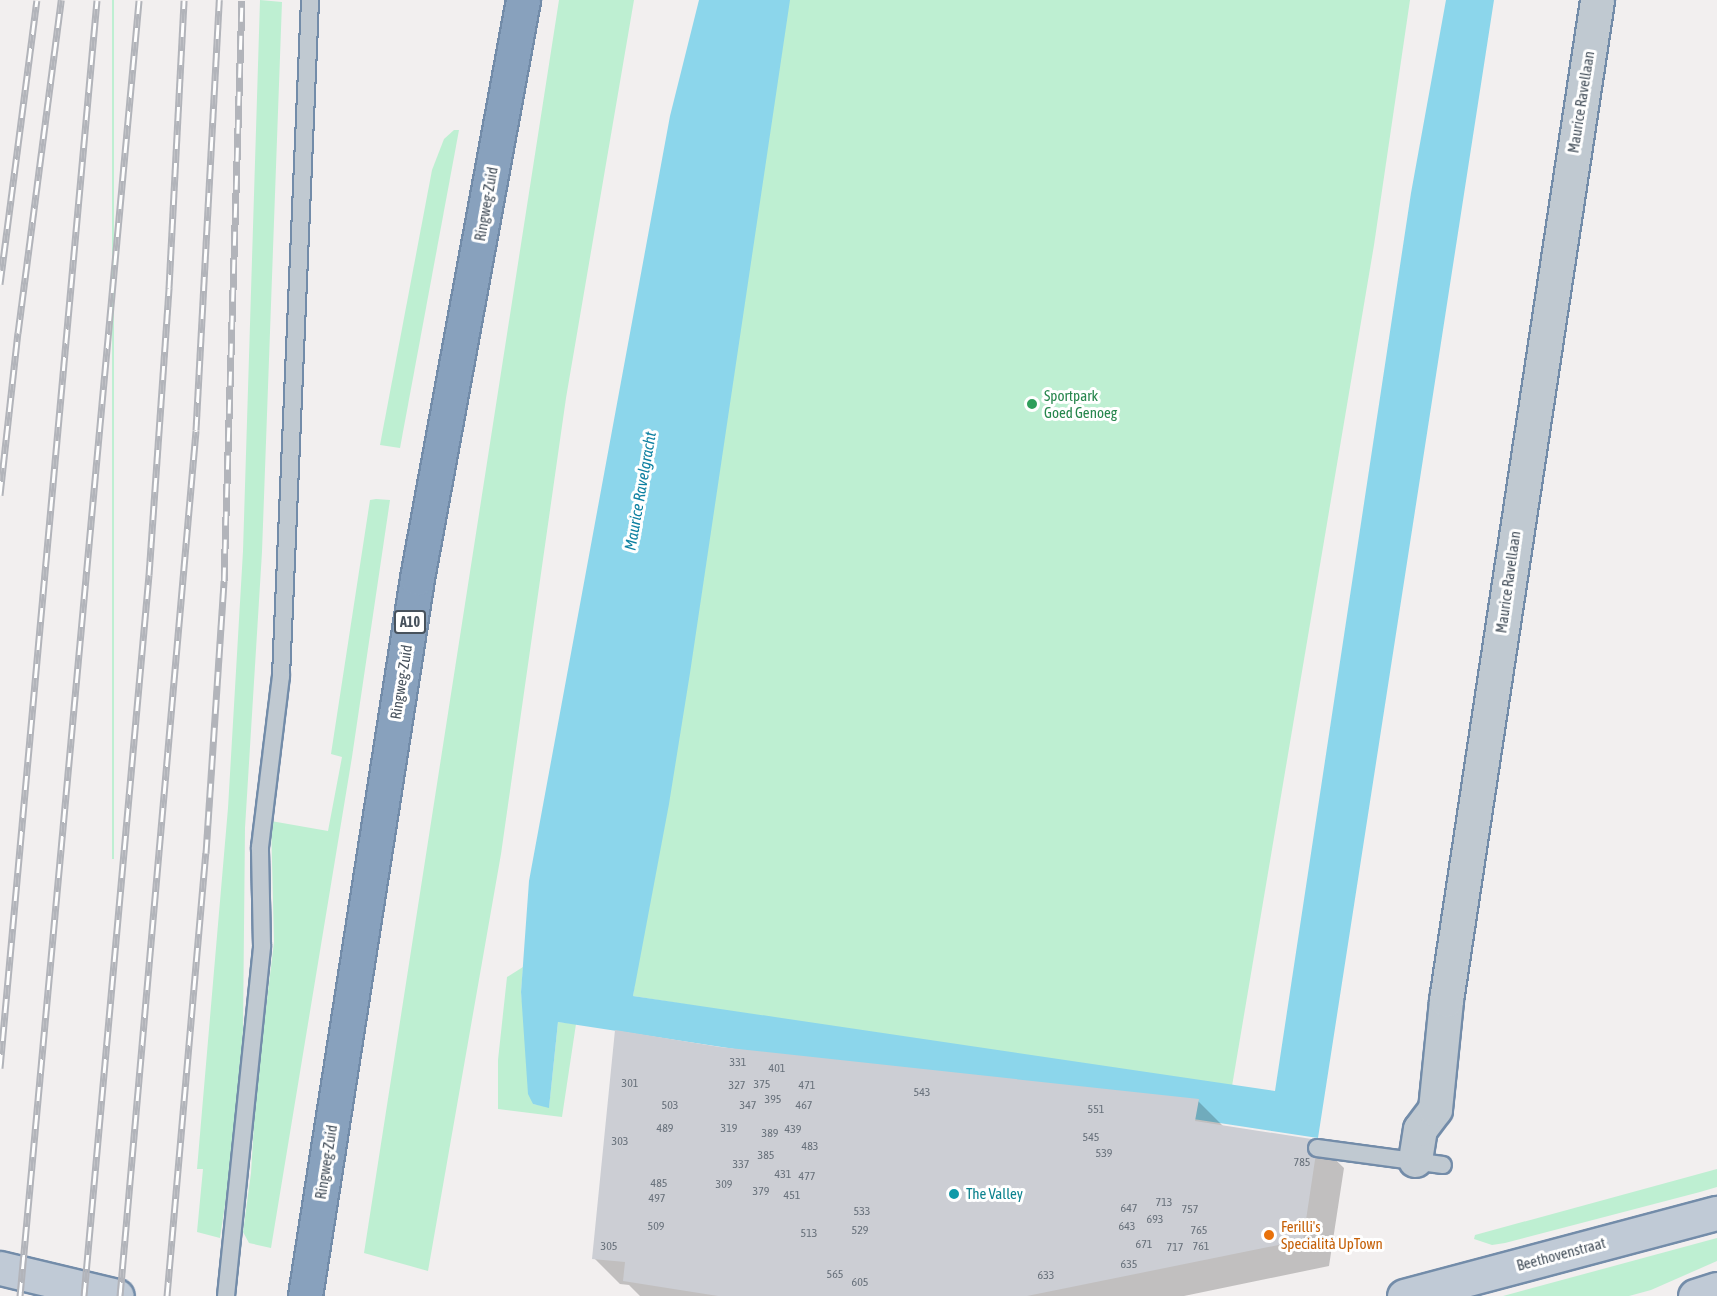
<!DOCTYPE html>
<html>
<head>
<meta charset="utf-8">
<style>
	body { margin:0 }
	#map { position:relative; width:1717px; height:1296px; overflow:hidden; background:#f2efef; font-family:"Asap Condensed",sans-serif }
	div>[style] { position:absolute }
	.green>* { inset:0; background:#beefd2; transform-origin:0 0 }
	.water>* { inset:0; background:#8cd6eb }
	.shadow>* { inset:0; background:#0003 }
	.building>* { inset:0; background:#ccced4 }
	.roads { filter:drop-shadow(2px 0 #738ca9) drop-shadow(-2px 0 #738ca9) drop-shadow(0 2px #738ca9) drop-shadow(0 -2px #738ca9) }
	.lane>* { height:16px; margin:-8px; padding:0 8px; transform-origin:8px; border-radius:8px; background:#c0c9d1 }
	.street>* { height:33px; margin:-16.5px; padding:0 16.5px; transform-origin:16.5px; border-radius:16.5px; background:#c0c9d1 }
	.secondary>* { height:33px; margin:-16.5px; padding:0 16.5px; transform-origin:16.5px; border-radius:16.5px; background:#c0cad6 }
	.highway>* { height:33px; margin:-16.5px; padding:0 16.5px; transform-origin:16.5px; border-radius:16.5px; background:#88a1bd }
	.rail>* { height:7px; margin-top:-3.5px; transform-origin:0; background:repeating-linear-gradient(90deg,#fff 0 14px,#b2b4ba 0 28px); box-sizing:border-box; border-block:2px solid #b2b4ba }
	.dots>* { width:16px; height:16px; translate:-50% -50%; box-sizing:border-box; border:3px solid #fff; border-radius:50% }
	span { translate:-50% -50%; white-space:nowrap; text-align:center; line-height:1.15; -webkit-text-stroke:6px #fff; paint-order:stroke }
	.number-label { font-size:12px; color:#68717b }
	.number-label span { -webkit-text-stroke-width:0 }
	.shield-label span { padding:2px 4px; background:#fff; border:2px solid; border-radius:4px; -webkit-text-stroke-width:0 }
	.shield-label { font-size:14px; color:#47525d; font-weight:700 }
	.street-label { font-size:15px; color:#47525d }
	.leisure-label { font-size:15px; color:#27864d }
	.left { translate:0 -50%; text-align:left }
	.culture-label { font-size:15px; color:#0d838f }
	.food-label { font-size:15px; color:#c56008 }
	.water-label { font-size:16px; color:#0e80a1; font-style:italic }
</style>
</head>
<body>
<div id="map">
	<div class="green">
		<i style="left:112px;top:0;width:2px;height:859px"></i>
		<i style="clip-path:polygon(260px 0,282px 2px,262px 552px,245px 828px,243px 1030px,230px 1171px,220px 1238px,197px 1232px,203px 1169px,197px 1169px,228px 808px,243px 551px)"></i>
		<i style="clip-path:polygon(559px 0,634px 0,566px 398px,501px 854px,428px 1271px,364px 1253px)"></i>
		<i style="clip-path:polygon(775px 0,1410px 0,1374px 245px,1231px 1092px,633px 996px)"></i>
		<i style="clip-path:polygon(454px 130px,459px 130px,400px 448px,380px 445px,432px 170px,444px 139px)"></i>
		<i style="clip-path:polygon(376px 499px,390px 500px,352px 757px,271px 1248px,249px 1243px,243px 1232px,251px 1173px,256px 1091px,274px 942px,271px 821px,328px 831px,342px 757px,331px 754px,370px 500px)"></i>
		<i style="clip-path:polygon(523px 967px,521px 992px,533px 1104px,549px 1107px,558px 1022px,576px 1024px,562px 1117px,498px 1109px,498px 1060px,507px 977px)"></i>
		<i style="clip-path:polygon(1717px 1169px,1717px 1187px,1700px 1192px,1505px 1243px,1492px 1245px,1474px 1239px,1475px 1235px)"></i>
		<i style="clip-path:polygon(1717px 1238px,1717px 1261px,1651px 1290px,1629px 1296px,1503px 1296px)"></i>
	</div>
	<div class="water">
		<i style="clip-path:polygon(699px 0,790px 0,690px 673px,669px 804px,633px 996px,1275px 1091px,1411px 193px,1446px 0,1494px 0,1318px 1138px,558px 1022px,549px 1108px,533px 1104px,528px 1094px,521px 992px,529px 881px,670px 116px)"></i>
	</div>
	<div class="shadow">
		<i style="clip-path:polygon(720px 1048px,1198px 1101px,1224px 1127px,1317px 1142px,1344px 1168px,1329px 1266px,1184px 1296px,640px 1296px,629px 1285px,620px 1284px,594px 1258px)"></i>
	</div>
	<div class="building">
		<i style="clip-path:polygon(615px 1030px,720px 1047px,1199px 1099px,1195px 1121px,1318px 1140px,1303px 1240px,1027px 1296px,718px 1296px,623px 1281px,625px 1262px,592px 1259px)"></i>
	</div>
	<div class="roads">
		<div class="lane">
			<i style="left:1317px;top:1148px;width:127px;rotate:7.7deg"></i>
			<i style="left:226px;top:1296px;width:352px;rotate:-84.1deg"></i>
			<i style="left:262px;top:946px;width:99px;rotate:-91.2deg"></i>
			<i style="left:260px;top:847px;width:172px;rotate:-83deg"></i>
			<i style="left:281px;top:676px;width:677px;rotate:-87.54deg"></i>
		</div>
		<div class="street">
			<i style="left:1415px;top:1160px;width:31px;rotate:-81deg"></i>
			<i style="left:1420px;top:1129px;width:25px;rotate:-53deg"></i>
			<i style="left:1435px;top:1109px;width:110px;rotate:-84.2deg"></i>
			<i style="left:1446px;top:1000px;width:1011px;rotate:-81.41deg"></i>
		</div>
		<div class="secondary">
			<i style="left:0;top:1268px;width:120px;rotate:13.5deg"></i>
			<i style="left:1404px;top:1296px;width:324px;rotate:-14.9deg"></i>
			<i style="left:1695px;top:1296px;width:23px;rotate:-18deg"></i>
		</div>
		<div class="highway">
			<i style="left:305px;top:1296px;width:727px;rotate:-81.13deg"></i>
			<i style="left:417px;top:578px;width:588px;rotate:-79.61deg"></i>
		</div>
	</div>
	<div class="rail">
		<i style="left:0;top:284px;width:286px;rotate:-82.6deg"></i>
		<i style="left:0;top:495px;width:163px;rotate:-83.7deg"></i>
		<i style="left:18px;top:333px;width:336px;rotate:-82.6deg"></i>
		<i style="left:0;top:1068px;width:1072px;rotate:-84.81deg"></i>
		<i style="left:20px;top:1296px;width:1301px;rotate:-84.75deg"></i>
		<i style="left:84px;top:1296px;width:724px;rotate:-84.85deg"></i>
		<i style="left:149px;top:575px;width:288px;rotate:-86deg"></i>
		<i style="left:169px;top:288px;width:288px;rotate:-87deg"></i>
		<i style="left:120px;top:1296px;width:869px;rotate:-84.98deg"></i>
		<i style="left:196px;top:430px;width:431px;rotate:-86.9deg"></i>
		<i style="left:167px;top:1296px;width:445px;rotate:-85deg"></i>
		<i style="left:206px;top:853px;width:273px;rotate:-86.2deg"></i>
		<i style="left:224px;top:581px;width:581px;rotate:-88.23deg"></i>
	</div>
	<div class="dots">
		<i style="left:1032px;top:404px;background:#2e9e5b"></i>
		<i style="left:954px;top:1194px;background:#0f9aa8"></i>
		<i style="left:1269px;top:1235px;background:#e8710a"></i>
	</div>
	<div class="number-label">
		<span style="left:738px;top:1063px">331</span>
		<span style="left:777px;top:1069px">401</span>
		<span style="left:630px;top:1084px">301</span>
		<span style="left:762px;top:1085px">375</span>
		<span style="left:737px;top:1086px">327</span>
		<span style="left:807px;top:1086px">471</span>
		<span style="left:922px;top:1093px">543</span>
		<span style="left:773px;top:1100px">395</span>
		<span style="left:670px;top:1106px">503</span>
		<span style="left:748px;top:1106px">347</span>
		<span style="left:804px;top:1106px">467</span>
		<span style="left:1096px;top:1110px">551</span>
		<span style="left:665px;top:1129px">489</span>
		<span style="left:729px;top:1129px">319</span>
		<span style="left:793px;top:1130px">439</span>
		<span style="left:770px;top:1134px">389</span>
		<span style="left:1091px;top:1138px">545</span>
		<span style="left:620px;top:1142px">303</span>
		<span style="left:810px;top:1147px">483</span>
		<span style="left:1104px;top:1154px">539</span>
		<span style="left:766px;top:1156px">385</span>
		<span style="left:1302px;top:1163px">785</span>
		<span style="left:741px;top:1165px">337</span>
		<span style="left:783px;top:1175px">431</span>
		<span style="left:807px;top:1177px">477</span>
		<span style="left:659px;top:1184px">485</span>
		<span style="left:724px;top:1185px">309</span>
		<span style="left:761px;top:1192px">379</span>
		<span style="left:792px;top:1196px">451</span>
		<span style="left:657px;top:1199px">497</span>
		<span style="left:1164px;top:1203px">713</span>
		<span style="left:1129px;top:1209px">647</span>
		<span style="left:1190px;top:1210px">757</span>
		<span style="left:862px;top:1212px">533</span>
		<span style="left:1155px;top:1220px">693</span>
		<span style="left:656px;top:1227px">509</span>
		<span style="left:1127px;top:1227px">643</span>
		<span style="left:860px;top:1231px">529</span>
		<span style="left:1199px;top:1231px">765</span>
		<span style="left:809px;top:1234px">513</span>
		<span style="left:1144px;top:1245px">671</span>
		<span style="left:609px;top:1247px">305</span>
		<span style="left:1201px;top:1247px">761</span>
		<span style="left:1175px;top:1248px">717</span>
		<span style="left:1129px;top:1265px">635</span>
		<span style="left:835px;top:1275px">565</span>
		<span style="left:1046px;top:1276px">633</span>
		<span style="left:860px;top:1283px">605</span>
	</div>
	<div class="shield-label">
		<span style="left:410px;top:622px">A10</span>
	</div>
	<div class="street-label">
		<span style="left:1581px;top:102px;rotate:-81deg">Maurice Ravellaan</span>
		<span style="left:486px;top:204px;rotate:-80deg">Ringweg-Zuid</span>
		<span style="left:1508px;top:582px;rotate:-82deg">Maurice Ravellaan</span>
		<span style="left:401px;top:682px;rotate:-81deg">Ringweg-Zuid</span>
		<span style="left:326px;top:1162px;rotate:-81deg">Ringweg-Zuid</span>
		<span style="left:1561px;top:1254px;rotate:-15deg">Beethovenstraat</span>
	</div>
	<div class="leisure-label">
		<span class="left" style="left:1044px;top:404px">Sportpark<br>Goed Genoeg</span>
	</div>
	<div class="culture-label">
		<span class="left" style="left:966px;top:1194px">The Valley</span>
	</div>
	<div class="food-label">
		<span class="left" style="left:1281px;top:1235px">Ferilli's<br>Specialità UpTown</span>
	</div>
	<div class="water-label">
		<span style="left:640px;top:491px;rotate:-80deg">Maurice Ravelgracht</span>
	</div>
</div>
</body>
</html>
